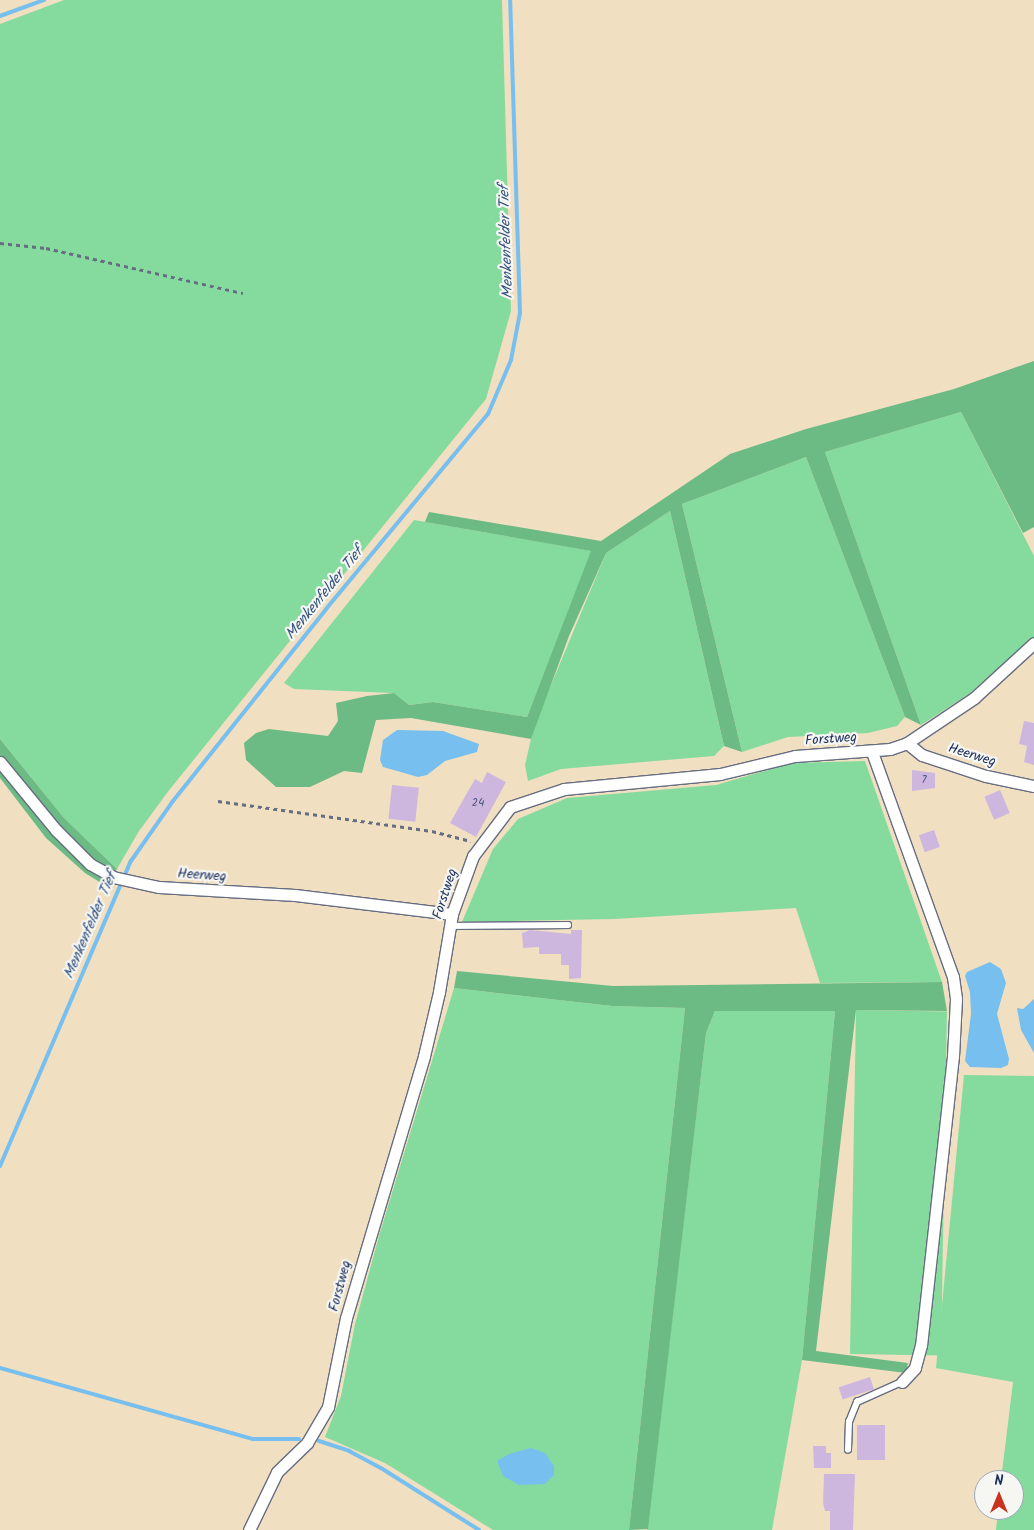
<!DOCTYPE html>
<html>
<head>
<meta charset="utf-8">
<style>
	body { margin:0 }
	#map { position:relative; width:1034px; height:1530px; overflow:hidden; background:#f1dfc1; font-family:Kalam,sans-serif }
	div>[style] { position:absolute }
	.green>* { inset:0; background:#85db9e; transform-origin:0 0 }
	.forest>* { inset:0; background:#6cbb85 }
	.water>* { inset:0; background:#77bfef }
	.stream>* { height:4px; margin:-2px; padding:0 2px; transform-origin:2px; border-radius:2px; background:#77bfef }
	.building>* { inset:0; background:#ceb7df; transform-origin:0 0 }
	.path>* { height:2.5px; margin-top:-1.25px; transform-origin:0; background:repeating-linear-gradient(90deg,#666d81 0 4px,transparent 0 8px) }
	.roads { filter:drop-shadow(1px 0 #666d81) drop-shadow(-1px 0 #666d81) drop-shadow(0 1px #666d81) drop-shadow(0 -1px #666d81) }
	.service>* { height:5.5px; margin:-2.75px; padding:0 2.75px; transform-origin:2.75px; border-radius:2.75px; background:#fff }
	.minor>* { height:11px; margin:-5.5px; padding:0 5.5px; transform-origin:5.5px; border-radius:5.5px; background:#fff }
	span { translate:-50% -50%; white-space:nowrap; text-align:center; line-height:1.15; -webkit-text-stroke:4.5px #f6f6f2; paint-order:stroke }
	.number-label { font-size:11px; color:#48517e }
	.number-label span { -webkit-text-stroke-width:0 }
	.street-label { font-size:14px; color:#1b2f5e }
	.water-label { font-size:15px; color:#325382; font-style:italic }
	.north { position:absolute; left:974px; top:1470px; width:50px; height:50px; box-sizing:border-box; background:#f6f6f2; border:1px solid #9ea6b7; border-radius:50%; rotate:0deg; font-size:14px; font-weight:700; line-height:20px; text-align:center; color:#1b2f5e }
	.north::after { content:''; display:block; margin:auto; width:18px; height:22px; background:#c8321e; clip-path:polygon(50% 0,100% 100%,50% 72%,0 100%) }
</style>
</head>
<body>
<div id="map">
	<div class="green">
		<i style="clip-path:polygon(64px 0,502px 0,511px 311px,486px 399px,170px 789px,139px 831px,117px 869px,64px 818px,0 739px,0 24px)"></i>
		<i style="clip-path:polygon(961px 412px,1034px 556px,1034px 637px,969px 694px,921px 725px,825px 452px)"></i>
		<i style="clip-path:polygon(806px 457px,905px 717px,897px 726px,868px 733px,788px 737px,742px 752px,682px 504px)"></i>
		<i style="clip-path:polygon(670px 511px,724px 746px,714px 756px,561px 769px,528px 781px,525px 765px,534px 726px,606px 553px)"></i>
		<i style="clip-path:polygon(414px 520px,592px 551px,527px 717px,433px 702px,409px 705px,393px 693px,294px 689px,284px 683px)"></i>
		<i style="clip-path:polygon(865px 761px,942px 982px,820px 983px,796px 908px,615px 919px,462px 922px,493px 849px,518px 819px,567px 798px,716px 785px,792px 763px)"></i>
		<i style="clip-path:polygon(454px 988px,612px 1006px,685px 1008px,629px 1530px,493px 1530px,385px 1463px,325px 1437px,341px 1396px,355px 1324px,379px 1236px)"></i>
		<i style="left:856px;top:1010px;width:91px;height:344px;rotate:1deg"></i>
		<i style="clip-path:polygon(715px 1011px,835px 1011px,802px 1360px,772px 1530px,647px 1530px,706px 1033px)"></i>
		<i style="clip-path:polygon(964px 1075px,1034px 1076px,1034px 1530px,996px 1530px,998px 1510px,1014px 1510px,1014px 1480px,1001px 1480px,1013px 1382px,936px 1368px)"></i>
	</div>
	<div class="forest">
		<i style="clip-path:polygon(1034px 361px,1034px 527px,1023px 533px,961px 412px,825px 452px,921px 725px,905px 717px,806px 457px,682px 504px,742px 752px,724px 746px,670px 511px,606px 553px,569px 636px,531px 739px,411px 718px,376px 720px,362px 773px,344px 771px,310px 787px,276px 787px,246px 760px,244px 743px,256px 733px,269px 729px,328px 736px,338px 721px,336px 703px,367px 696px,394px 693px,409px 705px,433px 702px,527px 717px,591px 551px,425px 522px,429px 512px,601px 541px,730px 454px,806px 429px,954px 389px)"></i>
		<i style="clip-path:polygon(0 739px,64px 818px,117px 869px,106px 886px,85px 873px,46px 838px,0 778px)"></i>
		<i style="clip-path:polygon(457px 971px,613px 986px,942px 982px,947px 1011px,856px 1010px,816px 1351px,908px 1363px,906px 1373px,802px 1360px,835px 1011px,715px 1011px,706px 1033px,648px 1529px,629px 1530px,685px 1008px,612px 1006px,454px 988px)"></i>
	</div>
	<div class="water">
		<i style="clip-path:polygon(397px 730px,443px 731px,479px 744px,477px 752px,445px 761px,427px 775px,418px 777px,383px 767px,380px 760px,383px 740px)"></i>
		<i style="clip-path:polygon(990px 962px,1001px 969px,1006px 983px,997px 1014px,1009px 1059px,1008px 1065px,1001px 1068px,970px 1067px,965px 1061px,971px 1014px,970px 992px,965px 976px,967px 972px)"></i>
		<i style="clip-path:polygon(1034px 999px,1034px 1053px,1021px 1030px,1017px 1008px,1023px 1009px)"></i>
		<i style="clip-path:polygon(531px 1448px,545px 1453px,554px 1466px,554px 1475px,545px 1484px,519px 1485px,503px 1476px,497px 1461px,509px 1454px)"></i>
	</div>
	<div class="stream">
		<i style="left:0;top:16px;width:47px;rotate:-20deg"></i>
		<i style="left:0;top:1166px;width:332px;rotate:-66.8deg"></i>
		<i style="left:131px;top:861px;width:73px;rotate:-55deg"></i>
		<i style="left:173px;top:801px;width:246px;rotate:-51.4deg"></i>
		<i style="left:326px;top:609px;width:254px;rotate:-50.3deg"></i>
		<i style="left:488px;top:414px;width:59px;rotate:-66.9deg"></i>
		<i style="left:511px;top:360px;width:48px;rotate:-79.2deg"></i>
		<i style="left:520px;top:313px;width:313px;rotate:-91.8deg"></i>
		<i style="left:0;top:1368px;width:263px;rotate:15.7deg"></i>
		<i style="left:253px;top:1439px;width:46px"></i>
		<i style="left:319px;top:1441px;width:32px;rotate:18deg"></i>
		<i style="left:349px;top:1451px;width:36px;rotate:28deg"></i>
		<i style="left:381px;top:1468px;width:116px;rotate:32.3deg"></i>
	</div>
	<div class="building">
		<i style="clip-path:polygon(1024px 721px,1034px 723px,1034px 765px,1024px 762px,1027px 746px,1019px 744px)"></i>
		<i style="clip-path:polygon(912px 770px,935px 773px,935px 788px,912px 791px)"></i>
		<i style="clip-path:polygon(487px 772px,506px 782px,476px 837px,450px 823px,475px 779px,482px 783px)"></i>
		<i style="left:392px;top:785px;width:27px;height:34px;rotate:6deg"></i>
		<i style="left:1000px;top:790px;width:25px;height:17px;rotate:67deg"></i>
		<i style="left:934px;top:830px;width:18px;height:16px;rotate:71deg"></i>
		<i style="clip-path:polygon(530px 930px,571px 934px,571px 930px,582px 930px,581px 978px,569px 979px,569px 965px,561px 965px,561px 954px,539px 954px,539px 947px,523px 948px,522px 933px)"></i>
		<i style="left:870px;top:1377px;width:13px;height:33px;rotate:72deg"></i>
		<i style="left:857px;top:1425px;width:28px;height:35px"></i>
		<i style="clip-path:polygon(813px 1446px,826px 1446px,826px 1453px,831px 1453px,831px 1468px,814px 1468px)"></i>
		<i style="clip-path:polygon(824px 1474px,855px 1474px,853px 1530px,830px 1530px,830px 1511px,825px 1511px,823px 1503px)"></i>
	</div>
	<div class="path">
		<i style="left:0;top:243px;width:46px;rotate:6.2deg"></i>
		<i style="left:46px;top:248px;width:202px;rotate:12.9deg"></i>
		<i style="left:218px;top:801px;width:216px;rotate:8deg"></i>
		<i style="left:432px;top:831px;width:40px;rotate:14.4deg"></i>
	</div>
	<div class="roads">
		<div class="service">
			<i style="left:449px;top:926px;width:119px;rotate:-0.5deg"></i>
			<i style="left:848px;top:1450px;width:28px;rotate:-88deg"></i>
			<i style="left:849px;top:1422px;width:22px;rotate:-68deg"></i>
			<i style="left:857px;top:1402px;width:49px;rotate:-24deg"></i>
		</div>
		<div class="minor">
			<i style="left:907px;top:743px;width:19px;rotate:39deg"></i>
			<i style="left:922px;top:755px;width:67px;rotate:18.2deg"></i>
			<i style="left:986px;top:776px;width:49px;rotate:11.8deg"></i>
			<i style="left:872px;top:752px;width:239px;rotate:70.2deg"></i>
			<i style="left:953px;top:977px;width:22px;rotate:82deg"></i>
			<i style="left:956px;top:999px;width:57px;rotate:93deg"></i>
			<i style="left:953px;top:1056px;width:291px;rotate:96.3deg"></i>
			<i style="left:921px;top:1345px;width:24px;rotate:105deg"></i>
			<i style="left:915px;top:1368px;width:19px;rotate:133deg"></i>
			<i style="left:0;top:762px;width:88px;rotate:50.5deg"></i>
			<i style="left:56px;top:830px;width:48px;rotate:45deg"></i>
			<i style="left:90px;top:864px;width:26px;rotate:29deg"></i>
			<i style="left:113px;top:877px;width:47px;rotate:12.3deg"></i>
			<i style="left:159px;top:887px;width:136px;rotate:3.4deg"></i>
			<i style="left:295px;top:895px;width:158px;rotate:6.9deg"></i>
			<i style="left:249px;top:1530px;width:64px;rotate:-64.2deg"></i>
			<i style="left:277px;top:1472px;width:42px;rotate:-44deg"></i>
			<i style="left:307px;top:1443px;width:42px;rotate:-59.7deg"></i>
			<i style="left:328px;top:1407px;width:91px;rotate:-78.6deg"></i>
			<i style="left:346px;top:1318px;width:273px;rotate:-73.4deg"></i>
			<i style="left:424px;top:1056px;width:66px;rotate:-76.8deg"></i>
			<i style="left:439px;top:992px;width:79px;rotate:-80.5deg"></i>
			<i style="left:452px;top:914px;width:62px;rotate:-70.1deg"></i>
			<i style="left:473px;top:856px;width:61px;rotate:-52.9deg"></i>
			<i style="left:510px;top:807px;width:57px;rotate:-18.4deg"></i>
			<i style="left:564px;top:789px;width:157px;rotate:-5.5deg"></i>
			<i style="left:720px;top:774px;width:77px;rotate:-13.5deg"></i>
			<i style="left:795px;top:756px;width:95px;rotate:-4.2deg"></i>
			<i style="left:890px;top:749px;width:18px;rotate:-19deg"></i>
			<i style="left:907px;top:743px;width:81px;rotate:-33.9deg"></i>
			<i style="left:974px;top:698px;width:81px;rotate:-42.5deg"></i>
		</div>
	</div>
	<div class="number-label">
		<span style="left:924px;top:780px">7</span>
		<span style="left:478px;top:803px">24</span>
	</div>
	<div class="street-label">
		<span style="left:831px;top:739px;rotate:-4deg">Forstweg</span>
		<span style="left:972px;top:755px;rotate:17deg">Heerweg</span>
		<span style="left:202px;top:875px;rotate:4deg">Heerweg</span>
		<span style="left:445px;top:894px;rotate:-72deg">Forstweg</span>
		<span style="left:340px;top:1286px;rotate:-75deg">Forstweg</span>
	</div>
	<div class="water-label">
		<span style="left:507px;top:242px;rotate:-92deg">Menkenfelder Tief</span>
		<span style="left:325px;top:594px;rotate:-51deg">Menkenfelder Tief</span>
		<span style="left:91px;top:926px;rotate:-67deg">Menkenfelder Tief</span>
	</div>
	<div class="north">N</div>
</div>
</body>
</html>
